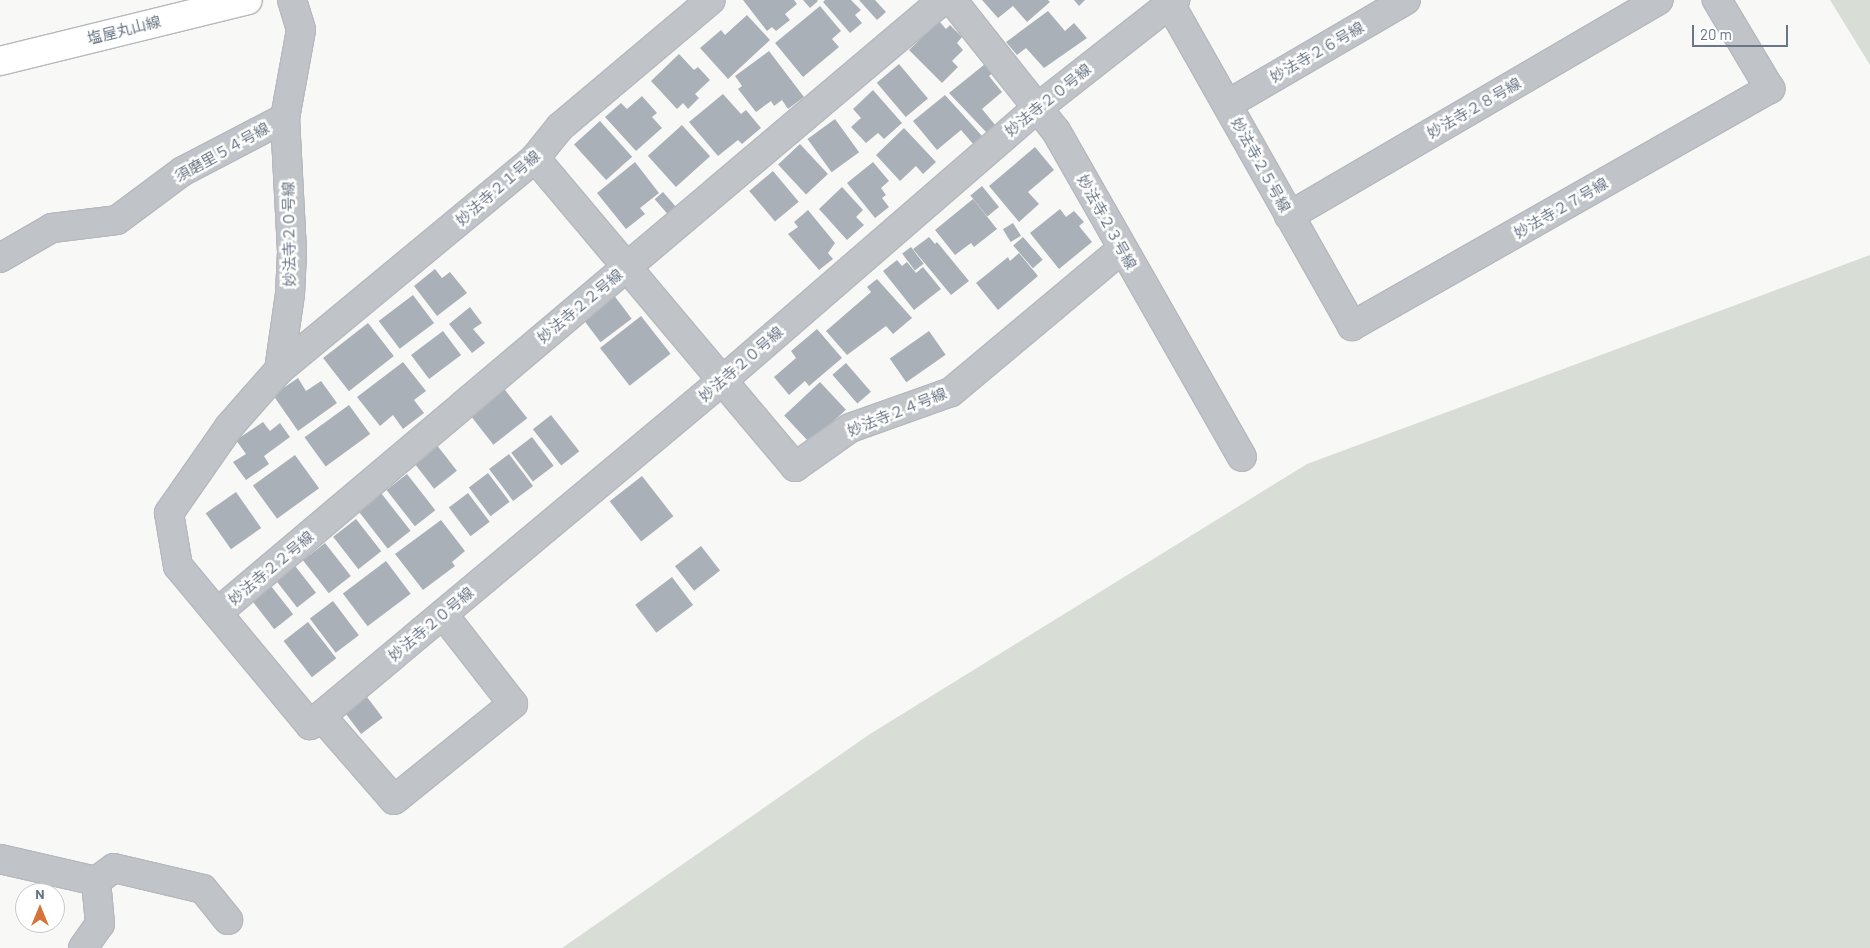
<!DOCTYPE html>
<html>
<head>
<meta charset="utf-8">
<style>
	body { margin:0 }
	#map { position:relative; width:1870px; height:948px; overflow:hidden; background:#f8f9f7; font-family:Barlow,"Noto Sans JP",sans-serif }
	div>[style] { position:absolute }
	.green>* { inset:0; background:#d8ddd6 }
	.building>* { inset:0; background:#aab0b7; transform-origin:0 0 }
	.roads { filter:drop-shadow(1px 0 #b5b9be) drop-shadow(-1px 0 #b5b9be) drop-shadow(0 1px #b5b9be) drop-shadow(0 -1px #b5b9be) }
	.street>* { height:28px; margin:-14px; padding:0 14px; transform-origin:14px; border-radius:14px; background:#c0c4c8 }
	.secondary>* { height:28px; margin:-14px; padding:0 14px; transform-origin:14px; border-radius:14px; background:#fff }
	span { translate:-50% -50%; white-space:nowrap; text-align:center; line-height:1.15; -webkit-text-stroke:5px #fff; paint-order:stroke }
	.street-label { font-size:15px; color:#6a7685 }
	.north { position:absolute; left:15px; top:883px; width:50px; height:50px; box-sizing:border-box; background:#fff; border:1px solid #c3c8ce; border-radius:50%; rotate:0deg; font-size:14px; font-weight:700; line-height:20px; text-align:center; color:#6a7685 }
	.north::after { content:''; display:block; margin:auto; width:18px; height:22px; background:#d77238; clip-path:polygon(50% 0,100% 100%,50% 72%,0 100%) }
	.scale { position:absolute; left:1692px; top:25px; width:96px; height:22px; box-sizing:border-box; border:2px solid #6a7685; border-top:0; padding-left:6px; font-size:15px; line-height:18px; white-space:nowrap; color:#6a7685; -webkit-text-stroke:4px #fff; paint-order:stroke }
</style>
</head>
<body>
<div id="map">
	<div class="green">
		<i style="clip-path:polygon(1830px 0,1870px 0,1870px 65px)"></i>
		<i style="clip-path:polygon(1870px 255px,1870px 948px,562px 948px,870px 734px,1307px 464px)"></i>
	</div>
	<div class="building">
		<i style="clip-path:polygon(743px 0,794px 0,797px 4px,785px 14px,790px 20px,776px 31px,772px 27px,767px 31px)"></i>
		<i style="clip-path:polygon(803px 0,817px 0,818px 1px,810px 8px)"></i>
		<i style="clip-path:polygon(825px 0,851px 0,861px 10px,855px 15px,862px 23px,850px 33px,823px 2px)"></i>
		<i style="clip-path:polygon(859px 0,875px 0,886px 12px,877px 20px)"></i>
		<i style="clip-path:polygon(982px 0,1048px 0,1050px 2px,1027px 22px,1013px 6px,998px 18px)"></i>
		<i style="clip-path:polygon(1074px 0,1085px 0,1079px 6px)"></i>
		<i style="clip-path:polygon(820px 6px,841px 31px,832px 39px,839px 47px,803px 77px,775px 43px)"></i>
		<i style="clip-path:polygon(1048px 11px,1065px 31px,1074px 23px,1087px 38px,1044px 68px,1026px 48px,1017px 55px,1006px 42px)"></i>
		<i style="clip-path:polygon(747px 15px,770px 40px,728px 79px,700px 48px,721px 30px,725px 35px)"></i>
		<i style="clip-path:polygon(939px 21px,946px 29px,950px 25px,962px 37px,957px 43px,963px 50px,952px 61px,958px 67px,942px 83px,909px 50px)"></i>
		<i style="clip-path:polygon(769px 51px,804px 97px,788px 109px,782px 100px,774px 106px,771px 101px,756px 112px,738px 89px,742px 86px,735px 76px)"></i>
		<i style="clip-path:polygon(679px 54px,694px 70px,698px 67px,710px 80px,695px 94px,699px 98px,688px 109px,683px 103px,677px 109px,651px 81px)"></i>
		<i style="left:899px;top:64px;width:45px;height:29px;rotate:50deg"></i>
		<i style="clip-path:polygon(985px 64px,993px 73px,989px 76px,1002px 92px,982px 109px,996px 126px,987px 133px,949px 93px)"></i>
		<i style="clip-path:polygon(873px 90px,902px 123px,884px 139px,878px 133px,866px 143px,851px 127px,861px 118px,853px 109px)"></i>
		<i style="clip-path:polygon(723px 94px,741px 114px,746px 110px,761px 128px,742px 144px,738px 140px,718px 156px,689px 122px)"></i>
		<i style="clip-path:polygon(945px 95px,983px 137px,974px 145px,961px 130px,937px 150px,913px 121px)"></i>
		<i style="clip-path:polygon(642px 96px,657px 113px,652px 117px,662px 128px,636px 151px,605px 117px,621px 103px,627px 109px)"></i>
		<i style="left:835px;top:119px;width:41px;height:34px;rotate:54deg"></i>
		<i style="left:600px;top:121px;width:48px;height:35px;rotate:48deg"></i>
		<i style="left:682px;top:125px;width:42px;height:46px;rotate:48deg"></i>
		<i style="clip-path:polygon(904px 128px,936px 162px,923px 174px,916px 166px,900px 181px,876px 155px)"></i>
		<i style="left:800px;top:144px;width:41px;height:30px;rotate:47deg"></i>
		<i style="clip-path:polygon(1035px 147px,1054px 170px,1028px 192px,1039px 204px,1019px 222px,989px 186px)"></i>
		<i style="clip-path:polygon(635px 162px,659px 193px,640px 208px,645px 214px,626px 229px,597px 193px)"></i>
		<i style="clip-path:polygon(873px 162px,889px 181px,881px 188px,886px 195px,882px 198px,889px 207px,875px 218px,847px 183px)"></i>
		<i style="left:773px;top:171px;width:40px;height:31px;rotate:50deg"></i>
		<i style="left:982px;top:186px;width:27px;height:15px;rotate:51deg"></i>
		<i style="clip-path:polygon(842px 187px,863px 210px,856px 217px,864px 225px,847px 240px,819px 209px)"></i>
		<i style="left:663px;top:192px;width:20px;height:11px;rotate:49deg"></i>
		<i style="clip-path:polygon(973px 199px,997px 229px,974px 247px,971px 243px,955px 255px,935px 230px)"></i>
		<i style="clip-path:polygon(1060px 209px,1066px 217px,1074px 211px,1084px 222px,1079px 226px,1092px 242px,1059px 269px,1030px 233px)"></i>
		<i style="clip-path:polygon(808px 210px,835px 243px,828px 253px,833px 259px,819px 270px,788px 234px,798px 227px,794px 222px)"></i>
		<i style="left:1013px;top:223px;width:15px;height:12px;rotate:58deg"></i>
		<i style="clip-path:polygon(929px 237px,935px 244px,937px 242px,969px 281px,951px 295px,913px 249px)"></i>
		<i style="left:1023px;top:237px;width:30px;height:13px;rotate:49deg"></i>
		<i style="left:911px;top:247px;width:21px;height:11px;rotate:53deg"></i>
		<i style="clip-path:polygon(1019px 253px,1038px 276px,998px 310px,976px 283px,1008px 257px,1010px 261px)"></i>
		<i style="clip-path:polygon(897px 260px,902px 266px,907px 262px,916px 273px,923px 267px,941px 289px,914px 310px,883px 271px)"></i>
		<i style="clip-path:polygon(435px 269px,442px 278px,450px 272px,467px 293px,437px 316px,414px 286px)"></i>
		<i style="clip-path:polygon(877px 279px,912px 318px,893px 334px,886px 326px,847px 355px,826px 331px,871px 292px,867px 287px)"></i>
		<i style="left:613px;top:294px;width:31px;height:39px;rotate:53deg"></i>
		<i style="left:413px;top:295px;width:35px;height:43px;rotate:53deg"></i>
		<i style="clip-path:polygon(470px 307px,482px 323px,473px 329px,485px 343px,472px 353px,449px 324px)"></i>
		<i style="left:641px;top:316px;width:48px;height:52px;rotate:52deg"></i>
		<i style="left:368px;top:323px;width:42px;height:57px;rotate:52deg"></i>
		<i style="clip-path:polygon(817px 329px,842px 358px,809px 386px,805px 381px,789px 395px,774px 377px,796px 358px,791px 351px)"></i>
		<i style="left:443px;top:331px;width:30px;height:40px;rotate:53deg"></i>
		<i style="left:929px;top:331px;width:29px;height:48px;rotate:55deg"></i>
		<i style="clip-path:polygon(403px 362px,426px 391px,414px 400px,424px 413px,403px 429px,393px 415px,380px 426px,357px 397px)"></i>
		<i style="left:846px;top:363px;width:38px;height:18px;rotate:49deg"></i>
		<i style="clip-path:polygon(298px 378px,306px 391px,321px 381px,337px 403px,298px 431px,273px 395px)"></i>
		<i style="left:820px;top:382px;width:38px;height:49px;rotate:47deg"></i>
		<i style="left:502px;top:386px;width:41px;height:43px;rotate:52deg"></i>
		<i style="left:349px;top:405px;width:36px;height:55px;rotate:54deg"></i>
		<i style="left:551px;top:415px;width:46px;height:23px;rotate:52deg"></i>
		<i style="clip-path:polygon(263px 422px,270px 431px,280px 423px,290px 437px,264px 456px,269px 464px,246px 480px,233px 462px,246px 454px,236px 440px)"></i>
		<i style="left:532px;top:437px;width:36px;height:26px;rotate:53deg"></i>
		<i style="left:436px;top:444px;width:34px;height:29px;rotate:52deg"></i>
		<i style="left:509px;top:454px;width:40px;height:25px;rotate:53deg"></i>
		<i style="left:295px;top:455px;width:41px;height:52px;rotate:54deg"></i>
		<i style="left:488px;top:473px;width:36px;height:24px;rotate:53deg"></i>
		<i style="left:407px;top:474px;width:46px;height:26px;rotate:52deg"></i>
		<i style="left:642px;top:476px;width:51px;height:41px;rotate:52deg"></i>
		<i style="left:236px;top:492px;width:44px;height:37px;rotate:55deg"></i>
		<i style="left:381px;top:493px;width:48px;height:29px;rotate:52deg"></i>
		<i style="left:468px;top:493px;width:36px;height:24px;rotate:53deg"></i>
		<i style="left:356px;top:519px;width:41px;height:29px;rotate:52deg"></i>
		<i style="clip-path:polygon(441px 520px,465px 551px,452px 562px,455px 566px,423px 590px,395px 554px)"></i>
		<i style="left:325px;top:543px;width:42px;height:28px;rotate:52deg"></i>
		<i style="left:701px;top:546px;width:31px;height:33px;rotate:52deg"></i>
		<i style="left:386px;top:561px;width:41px;height:54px;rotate:53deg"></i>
		<i style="left:292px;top:562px;width:39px;height:24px;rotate:52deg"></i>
		<i style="left:672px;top:577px;width:35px;height:46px;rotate:53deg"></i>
		<i style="left:271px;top:586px;width:36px;height:24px;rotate:52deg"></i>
		<i style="left:333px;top:601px;width:43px;height:29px;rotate:53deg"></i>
		<i style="left:308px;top:622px;width:46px;height:31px;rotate:52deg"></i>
		<i style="left:367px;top:697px;width:26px;height:27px;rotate:53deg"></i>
	</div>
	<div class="roads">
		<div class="street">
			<i style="left:292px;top:0;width:31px;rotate:73deg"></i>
			<i style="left:301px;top:30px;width:89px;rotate:100.3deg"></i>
			<i style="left:285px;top:118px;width:134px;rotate:87deg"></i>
			<i style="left:292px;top:252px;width:42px;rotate:92.7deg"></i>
			<i style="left:290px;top:294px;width:77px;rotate:98.2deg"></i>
			<i style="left:279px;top:370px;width:76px;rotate:131.3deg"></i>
			<i style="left:229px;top:427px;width:105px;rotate:124.9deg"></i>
			<i style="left:169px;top:513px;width:54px;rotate:80.4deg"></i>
			<i style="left:178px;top:566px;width:207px;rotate:50.3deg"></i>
			<i style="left:310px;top:725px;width:538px;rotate:-39.87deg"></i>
			<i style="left:723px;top:380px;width:414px;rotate:-40.9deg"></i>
			<i style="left:1036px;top:109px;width:177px;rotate:-38.1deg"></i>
			<i style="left:952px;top:0;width:167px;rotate:51.6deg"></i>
			<i style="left:1056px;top:131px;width:375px;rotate:60.3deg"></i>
			<i style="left:1170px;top:4px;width:370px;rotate:60.5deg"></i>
			<i style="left:1352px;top:326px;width:481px;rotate:-29.6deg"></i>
			<i style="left:1770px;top:89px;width:104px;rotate:-120.8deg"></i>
			<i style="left:1228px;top:104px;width:206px;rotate:-30.3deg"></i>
			<i style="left:535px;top:158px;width:404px;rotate:49.9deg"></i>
			<i style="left:795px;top:467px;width:67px;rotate:-35.3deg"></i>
			<i style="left:850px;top:428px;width:107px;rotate:-19.6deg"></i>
			<i style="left:951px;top:392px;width:223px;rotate:-39.9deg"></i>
			<i style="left:1289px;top:216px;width:428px;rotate:-30.3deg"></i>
			<i style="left:0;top:258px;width:60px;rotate:-30deg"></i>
			<i style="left:52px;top:228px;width:65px;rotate:-7deg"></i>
			<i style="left:117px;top:220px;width:82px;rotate:-36.6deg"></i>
			<i style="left:183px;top:171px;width:115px;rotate:-27.5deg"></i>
			<i style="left:279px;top:370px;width:332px;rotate:-39.6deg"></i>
			<i style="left:535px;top:158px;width:40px;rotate:-51deg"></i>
			<i style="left:560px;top:127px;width:197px;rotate:-40.1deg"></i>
			<i style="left:217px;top:613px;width:950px;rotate:-40.18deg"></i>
			<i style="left:321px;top:716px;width:111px;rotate:49deg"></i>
			<i style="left:394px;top:800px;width:153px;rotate:-38.9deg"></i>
			<i style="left:513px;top:704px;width:114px;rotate:-127.9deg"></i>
			<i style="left:0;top:859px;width:98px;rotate:12.9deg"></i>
			<i style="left:96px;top:881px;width:22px;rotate:-36deg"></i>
			<i style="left:114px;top:868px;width:91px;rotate:13.3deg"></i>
			<i style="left:203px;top:889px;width:40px;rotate:51deg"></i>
			<i style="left:83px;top:948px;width:29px;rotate:-55deg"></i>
			<i style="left:100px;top:924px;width:43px;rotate:-95.3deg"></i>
		</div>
		<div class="secondary">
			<i style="left:0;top:61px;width:255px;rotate:-13.8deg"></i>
		</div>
	</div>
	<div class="street-label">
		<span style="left:124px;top:30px;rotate:-14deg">塩屋丸山線</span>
		<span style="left:1317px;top:52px;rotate:-30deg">妙法寺２６号線</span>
		<span style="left:1048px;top:100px;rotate:-39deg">妙法寺２０号線</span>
		<span style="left:1474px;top:108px;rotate:-30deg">妙法寺２８号線</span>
		<span style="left:222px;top:152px;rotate:-29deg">須磨里５４号線</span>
		<span style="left:1261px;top:165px;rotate:61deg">妙法寺２５号線</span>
		<span style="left:498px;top:188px;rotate:-41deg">妙法寺２１号線</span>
		<span style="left:1561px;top:208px;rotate:-30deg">妙法寺２７号線</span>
		<span style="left:1107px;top:222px;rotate:61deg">妙法寺２３号線</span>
		<span style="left:289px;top:234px;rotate:-91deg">妙法寺２０号線</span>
		<span style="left:580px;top:306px;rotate:-40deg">妙法寺２２号線</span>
		<span style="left:741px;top:364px;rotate:-41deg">妙法寺２０号線</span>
		<span style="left:897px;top:412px;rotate:-22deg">妙法寺２４号線</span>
		<span style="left:271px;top:568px;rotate:-40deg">妙法寺２２号線</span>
		<span style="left:431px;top:624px;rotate:-40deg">妙法寺２０号線</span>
	</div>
	<div class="north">N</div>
	<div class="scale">20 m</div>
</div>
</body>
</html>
